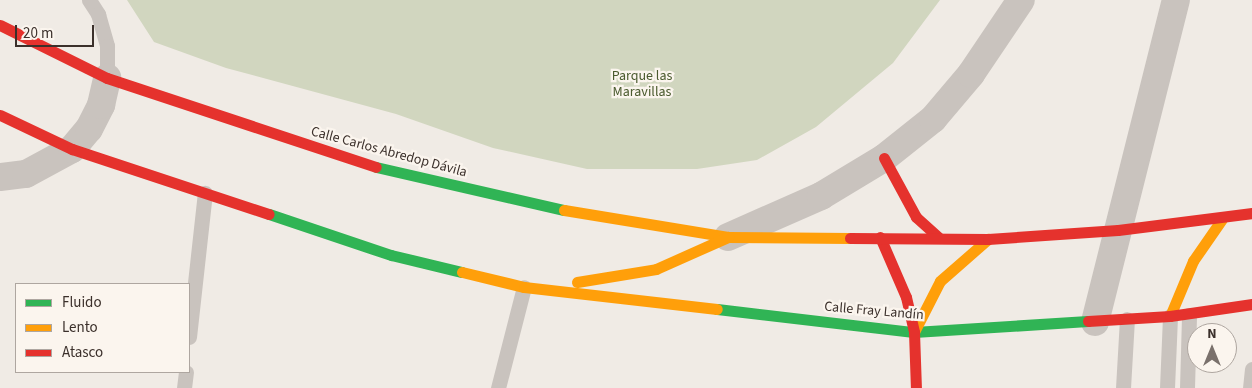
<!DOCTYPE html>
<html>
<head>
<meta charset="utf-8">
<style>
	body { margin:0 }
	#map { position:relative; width:1252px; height:388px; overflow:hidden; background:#f0ebe5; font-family:"Source Sans 3",sans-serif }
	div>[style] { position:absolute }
	.green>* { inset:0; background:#d1d6bf }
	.lane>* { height:15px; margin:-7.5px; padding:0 7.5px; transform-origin:7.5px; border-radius:7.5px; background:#c9c3be }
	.street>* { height:28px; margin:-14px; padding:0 14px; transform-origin:14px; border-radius:14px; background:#c9c3be }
	.fast>* { height:11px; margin:-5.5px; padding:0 5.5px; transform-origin:5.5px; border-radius:5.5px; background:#30b455 }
	.slow>* { height:11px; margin:-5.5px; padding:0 5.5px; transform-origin:5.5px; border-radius:5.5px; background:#ff9f0a }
	.jam>* { height:11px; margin:-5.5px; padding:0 5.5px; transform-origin:5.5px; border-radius:5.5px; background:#e5322d }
	span { translate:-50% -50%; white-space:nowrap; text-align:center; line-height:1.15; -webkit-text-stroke:4.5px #fbf5ee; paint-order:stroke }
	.park-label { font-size:14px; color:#4a5a2e }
	.street-label { font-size:14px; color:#3b302b }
	.legend { position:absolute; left:15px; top:283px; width:175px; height:90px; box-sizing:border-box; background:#fbf5ee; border:1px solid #aea6a0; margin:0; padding:6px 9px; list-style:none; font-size:15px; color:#3b302b }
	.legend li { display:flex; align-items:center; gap:10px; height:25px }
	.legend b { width:25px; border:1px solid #aea6a0 }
	.north { position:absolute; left:1187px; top:323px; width:50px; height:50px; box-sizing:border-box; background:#fbf5ee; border:1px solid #aea6a0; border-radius:50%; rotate:0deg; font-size:14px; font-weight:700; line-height:20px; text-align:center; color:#3b302b }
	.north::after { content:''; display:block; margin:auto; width:18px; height:22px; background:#7a716c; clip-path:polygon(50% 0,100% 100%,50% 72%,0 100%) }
	.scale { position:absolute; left:15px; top:25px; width:79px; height:22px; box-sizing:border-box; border:2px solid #3b302b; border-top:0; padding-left:6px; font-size:15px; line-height:18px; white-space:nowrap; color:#3b302b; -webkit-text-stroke:4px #fbf5ee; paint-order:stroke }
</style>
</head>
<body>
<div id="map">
	<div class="green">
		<i style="clip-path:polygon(127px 0,940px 0,893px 63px,816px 127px,757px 160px,697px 169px,587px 169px,493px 148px,396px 114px,226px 68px,154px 42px)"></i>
	</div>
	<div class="lane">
		<i style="left:89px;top:0;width:17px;rotate:57deg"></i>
		<i style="left:98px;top:14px;width:33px;rotate:74deg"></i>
		<i style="left:107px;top:46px;width:32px;rotate:90deg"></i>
		<i style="left:189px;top:337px;width:145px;rotate:-83.7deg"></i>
		<i style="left:184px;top:388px;width:16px;rotate:-83deg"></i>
		<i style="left:498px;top:388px;width:104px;rotate:-75.6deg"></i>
		<i style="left:1123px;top:388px;width:69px;rotate:-86.7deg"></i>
		<i style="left:1167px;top:388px;width:72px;rotate:-87.6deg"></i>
		<i style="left:1187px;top:388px;width:73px;rotate:-88.4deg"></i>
		<i style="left:1250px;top:388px;width:19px;rotate:-84deg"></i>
	</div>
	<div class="street">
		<i style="left:0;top:177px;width:26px;rotate:-7deg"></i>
		<i style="left:26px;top:174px;width:52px;rotate:-28.5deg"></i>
		<i style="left:72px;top:149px;width:26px;rotate:-50deg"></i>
		<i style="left:89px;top:129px;width:27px;rotate:-63deg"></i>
		<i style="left:101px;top:105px;width:28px;rotate:-77deg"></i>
		<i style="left:728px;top:237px;width:102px;rotate:-23.8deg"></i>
		<i style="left:821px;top:196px;width:74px;rotate:-31.1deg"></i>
		<i style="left:884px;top:158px;width:63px;rotate:-38.5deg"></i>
		<i style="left:933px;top:119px;width:59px;rotate:-49.8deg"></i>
		<i style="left:971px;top:74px;width:89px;rotate:-56deg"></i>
		<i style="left:1095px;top:322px;width:332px;rotate:-75.9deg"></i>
	</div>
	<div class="fast">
		<i style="left:376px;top:167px;width:193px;rotate:12.9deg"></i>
		<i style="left:269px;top:214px;width:129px;rotate:18.6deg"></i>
		<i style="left:391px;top:255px;width:73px;rotate:13.5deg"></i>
		<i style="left:717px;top:309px;width:198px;rotate:6.7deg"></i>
		<i style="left:914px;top:332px;width:174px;rotate:-3.6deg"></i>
	</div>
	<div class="slow">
		<i style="left:564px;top:210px;width:166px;rotate:9.3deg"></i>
		<i style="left:728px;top:237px;width:122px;rotate:0.5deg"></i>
		<i style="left:462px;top:272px;width:64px;rotate:13.6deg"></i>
		<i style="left:524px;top:287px;width:194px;rotate:6.5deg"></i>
		<i style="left:577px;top:282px;width:80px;rotate:-9.3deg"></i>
		<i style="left:656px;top:269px;width:79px;rotate:-24deg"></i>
		<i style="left:1170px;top:316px;width:60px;rotate:-67.3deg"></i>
		<i style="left:1193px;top:261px;width:51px;rotate:-55.4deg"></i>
		<i style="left:914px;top:332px;width:57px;rotate:-63deg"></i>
		<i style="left:940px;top:281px;width:64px;rotate:-41.2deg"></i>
	</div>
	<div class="jam">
		<i style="left:0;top:25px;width:119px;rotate:26.4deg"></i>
		<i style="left:107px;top:78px;width:283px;rotate:18.3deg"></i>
		<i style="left:0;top:115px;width:80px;rotate:25.3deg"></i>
		<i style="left:72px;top:149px;width:207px;rotate:18.3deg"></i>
		<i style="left:884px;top:158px;width:67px;rotate:61.5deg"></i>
		<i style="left:916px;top:217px;width:31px;rotate:42deg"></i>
		<i style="left:880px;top:237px;width:65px;rotate:66.6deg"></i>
		<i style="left:906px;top:297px;width:36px;rotate:77deg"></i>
		<i style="left:914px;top:332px;width:56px;rotate:88deg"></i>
		<i style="left:850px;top:238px;width:138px;rotate:0.4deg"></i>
		<i style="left:988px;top:239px;width:130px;rotate:-4deg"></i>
		<i style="left:1118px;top:230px;width:135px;rotate:-7.2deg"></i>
		<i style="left:1088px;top:321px;width:82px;rotate:-3.5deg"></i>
		<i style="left:1170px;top:316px;width:83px;rotate:-8.3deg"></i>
	</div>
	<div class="park-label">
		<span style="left:642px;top:84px">Parque las<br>Maravillas</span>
	</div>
	<div class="street-label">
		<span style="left:389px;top:152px;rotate:15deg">Calle Carlos Abredop Dávila</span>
		<span style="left:874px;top:311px;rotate:5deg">Calle Fray Landín</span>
	</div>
	<ul class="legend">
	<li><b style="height:6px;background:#30b455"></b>Fluido</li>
	<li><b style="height:6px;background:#ff9f0a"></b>Lento</li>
	<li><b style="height:6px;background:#e5322d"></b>Atasco</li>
	</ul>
	<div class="north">N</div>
	<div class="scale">20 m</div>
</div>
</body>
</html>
